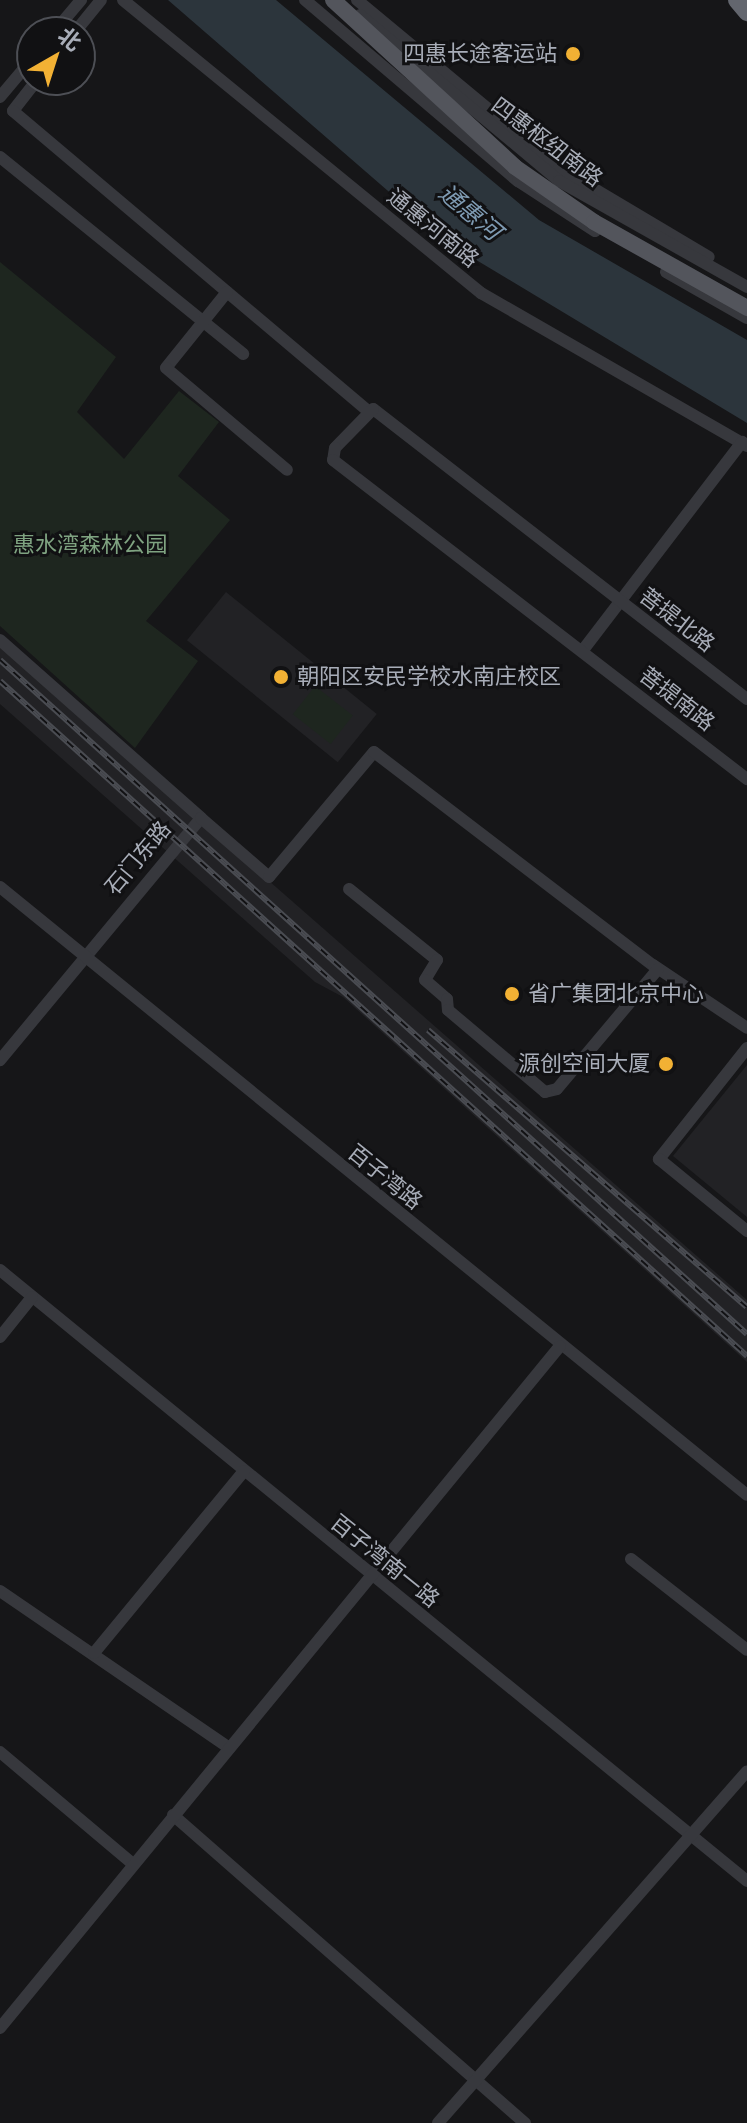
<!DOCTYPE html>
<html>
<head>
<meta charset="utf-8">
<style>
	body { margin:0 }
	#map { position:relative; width:747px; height:2123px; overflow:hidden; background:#161618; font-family:Inter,"Noto Sans SC",sans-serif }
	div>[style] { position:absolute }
	.built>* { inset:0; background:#222225; transform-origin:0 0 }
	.green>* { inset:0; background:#1e261f; transform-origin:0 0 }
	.water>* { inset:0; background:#2c353c }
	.minor>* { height:12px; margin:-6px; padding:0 6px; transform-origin:6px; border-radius:6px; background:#37383d }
	.major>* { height:16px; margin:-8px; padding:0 8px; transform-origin:8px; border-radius:8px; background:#53555c }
	.highway>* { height:18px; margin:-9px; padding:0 9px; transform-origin:9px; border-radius:9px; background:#63666e }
	.rail>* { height:6px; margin-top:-3px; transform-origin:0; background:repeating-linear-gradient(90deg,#111113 0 9px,#4a4c52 0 18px); box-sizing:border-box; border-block:2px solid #4a4c52 }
	.dots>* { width:22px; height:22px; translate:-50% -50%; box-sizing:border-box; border:4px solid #111113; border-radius:50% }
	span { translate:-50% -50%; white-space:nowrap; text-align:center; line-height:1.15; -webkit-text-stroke:6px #111113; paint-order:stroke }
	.poi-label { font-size:22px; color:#a8adb8 }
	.right { translate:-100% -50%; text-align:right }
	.left { translate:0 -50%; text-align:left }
	.street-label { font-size:22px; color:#a8adb8 }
	.park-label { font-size:22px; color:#7fa381 }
	.water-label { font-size:24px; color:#7f9bb3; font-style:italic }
	.north { position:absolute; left:16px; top:16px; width:80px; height:80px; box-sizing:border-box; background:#111113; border:2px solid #4d4f55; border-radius:50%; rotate:39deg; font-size:22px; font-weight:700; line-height:32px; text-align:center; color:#a8adb8 }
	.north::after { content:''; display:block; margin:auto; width:28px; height:36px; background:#f2b134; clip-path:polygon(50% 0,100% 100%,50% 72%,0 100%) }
</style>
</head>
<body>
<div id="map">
	<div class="built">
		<i style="left:226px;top:592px;width:194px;height:62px;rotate:39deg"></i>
		<i style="clip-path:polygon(0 645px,747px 1300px,747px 1362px,343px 997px,315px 982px,0 704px)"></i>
		<i style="clip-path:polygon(747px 1065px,747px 1217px,673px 1156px)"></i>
	</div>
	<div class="green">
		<i style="clip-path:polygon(0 262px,116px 357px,77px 412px,124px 459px,179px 391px,219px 422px,178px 476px,230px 520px,146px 621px,198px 661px,135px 748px,0 626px)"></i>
		<i style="left:315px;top:686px;width:48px;height:36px;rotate:38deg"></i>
	</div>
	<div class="water">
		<i style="clip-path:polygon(168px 0,276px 0,539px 220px,747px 340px,747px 423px,448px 243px)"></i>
	</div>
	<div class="minor">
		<i style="left:123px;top:0;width:463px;rotate:39.3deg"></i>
		<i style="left:481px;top:293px;width:307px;rotate:29.9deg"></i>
		<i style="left:305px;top:0;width:280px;rotate:40.4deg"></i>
		<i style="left:518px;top:181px;width:92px;rotate:33deg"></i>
		<i style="left:357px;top:0;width:263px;rotate:39.7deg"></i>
		<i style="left:559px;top:168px;width:174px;rotate:30.7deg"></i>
		<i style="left:360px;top:15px;width:259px;rotate:39.8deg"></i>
		<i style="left:559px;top:181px;width:216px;rotate:29.4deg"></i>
		<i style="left:54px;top:32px;width:42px;rotate:-49.8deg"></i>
		<i style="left:75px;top:32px;width:41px;rotate:-50.9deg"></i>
		<i style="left:37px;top:80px;width:39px;rotate:128deg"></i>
		<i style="left:13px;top:111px;width:462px;rotate:40.2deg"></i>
		<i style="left:0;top:97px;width:50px;rotate:-49.9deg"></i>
		<i style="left:0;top:157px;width:313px;rotate:39deg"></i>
		<i style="left:666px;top:272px;width:93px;rotate:29.6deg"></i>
		<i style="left:227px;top:292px;width:97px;rotate:128.8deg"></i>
		<i style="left:166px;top:368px;width:158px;rotate:40.1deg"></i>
		<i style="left:0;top:640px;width:268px;rotate:41.5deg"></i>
		<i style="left:201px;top:818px;width:315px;rotate:129.7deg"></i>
		<i style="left:583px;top:650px;width:262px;rotate:-52.6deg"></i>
		<i style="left:747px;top:699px;width:473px;rotate:-142.2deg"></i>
		<i style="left:373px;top:409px;width:54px;rotate:134.3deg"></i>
		<i style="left:335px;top:448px;width:12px;rotate:99deg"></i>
		<i style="left:333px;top:460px;width:523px;rotate:37.62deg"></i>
		<i style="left:201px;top:818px;width:90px;rotate:40.9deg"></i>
		<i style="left:269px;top:877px;width:163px;rotate:-50deg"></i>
		<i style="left:374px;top:752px;width:351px;rotate:37.4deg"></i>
		<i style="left:653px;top:965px;width:113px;rotate:33.8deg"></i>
		<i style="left:0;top:887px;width:963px;rotate:39.14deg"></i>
		<i style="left:349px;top:889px;width:113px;rotate:38.9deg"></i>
		<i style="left:437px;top:960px;width:23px;rotate:121deg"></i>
		<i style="left:425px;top:980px;width:29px;rotate:41deg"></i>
		<i style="left:447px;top:999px;width:11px;rotate:85deg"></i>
		<i style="left:448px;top:1010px;width:127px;rotate:40.2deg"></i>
		<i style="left:545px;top:1092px;width:12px;rotate:-14deg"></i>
		<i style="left:557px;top:1089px;width:157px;rotate:-49.9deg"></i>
		<i style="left:747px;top:1048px;width:142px;rotate:128.4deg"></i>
		<i style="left:659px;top:1159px;width:114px;rotate:39.3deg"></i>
		<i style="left:0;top:1270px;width:965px;rotate:39.28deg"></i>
		<i style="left:0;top:1337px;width:51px;rotate:-51.3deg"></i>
		<i style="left:631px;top:1559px;width:147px;rotate:38.1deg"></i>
		<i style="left:0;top:1591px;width:278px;rotate:34.4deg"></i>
		<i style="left:94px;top:1653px;width:236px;rotate:-50.5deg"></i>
		<i style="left:0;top:1752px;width:174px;rotate:40.1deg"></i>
		<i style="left:173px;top:1815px;width:468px;rotate:41.2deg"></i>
		<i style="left:0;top:2028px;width:882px;rotate:-50.61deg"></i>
		<i style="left:438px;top:2123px;width:468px;rotate:-48.7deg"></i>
	</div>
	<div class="major">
		<i style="left:333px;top:0;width:247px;rotate:42.5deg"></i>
		<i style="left:515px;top:167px;width:96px;rotate:34.8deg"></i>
		<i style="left:594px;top:222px;width:176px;rotate:29.3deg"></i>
	</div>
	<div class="highway">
		<i style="left:737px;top:0;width:16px;rotate:50deg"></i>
	</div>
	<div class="rail">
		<i style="left:0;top:660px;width:1006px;rotate:42.06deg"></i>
		<i style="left:0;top:681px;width:1007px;rotate:42.1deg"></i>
		<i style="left:428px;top:1030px;width:422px;rotate:41deg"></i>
	</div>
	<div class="dots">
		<i style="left:573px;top:54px;background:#f2b134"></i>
		<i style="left:281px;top:677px;background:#f2b134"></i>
		<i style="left:512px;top:994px;background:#f2b134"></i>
		<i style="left:666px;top:1064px;background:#f2b134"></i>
	</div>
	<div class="poi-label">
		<span class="right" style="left:557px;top:54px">四惠长途客运站</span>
		<span class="left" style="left:297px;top:677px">朝阳区安民学校水南庄校区</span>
		<span class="left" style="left:528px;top:994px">省广集团北京中心</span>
		<span class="right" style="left:650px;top:1064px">源创空间大厦</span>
	</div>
	<div class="street-label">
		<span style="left:547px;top:142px;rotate:37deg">四惠枢纽南路</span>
		<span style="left:433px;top:228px;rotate:39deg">通惠河南路</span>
		<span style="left:677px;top:620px;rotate:38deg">菩提北路</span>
		<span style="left:677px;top:699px;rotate:38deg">菩提南路</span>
		<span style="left:138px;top:858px;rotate:-50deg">石门东路</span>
		<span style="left:385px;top:1177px;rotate:39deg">百子湾路</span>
		<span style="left:385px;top:1561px;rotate:39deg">百子湾南一路</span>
	</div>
	<div class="park-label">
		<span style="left:90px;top:545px">惠水湾森林公园</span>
	</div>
	<div class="water-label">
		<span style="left:470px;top:212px;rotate:40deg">通惠河</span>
	</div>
	<div class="north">北</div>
</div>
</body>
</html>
